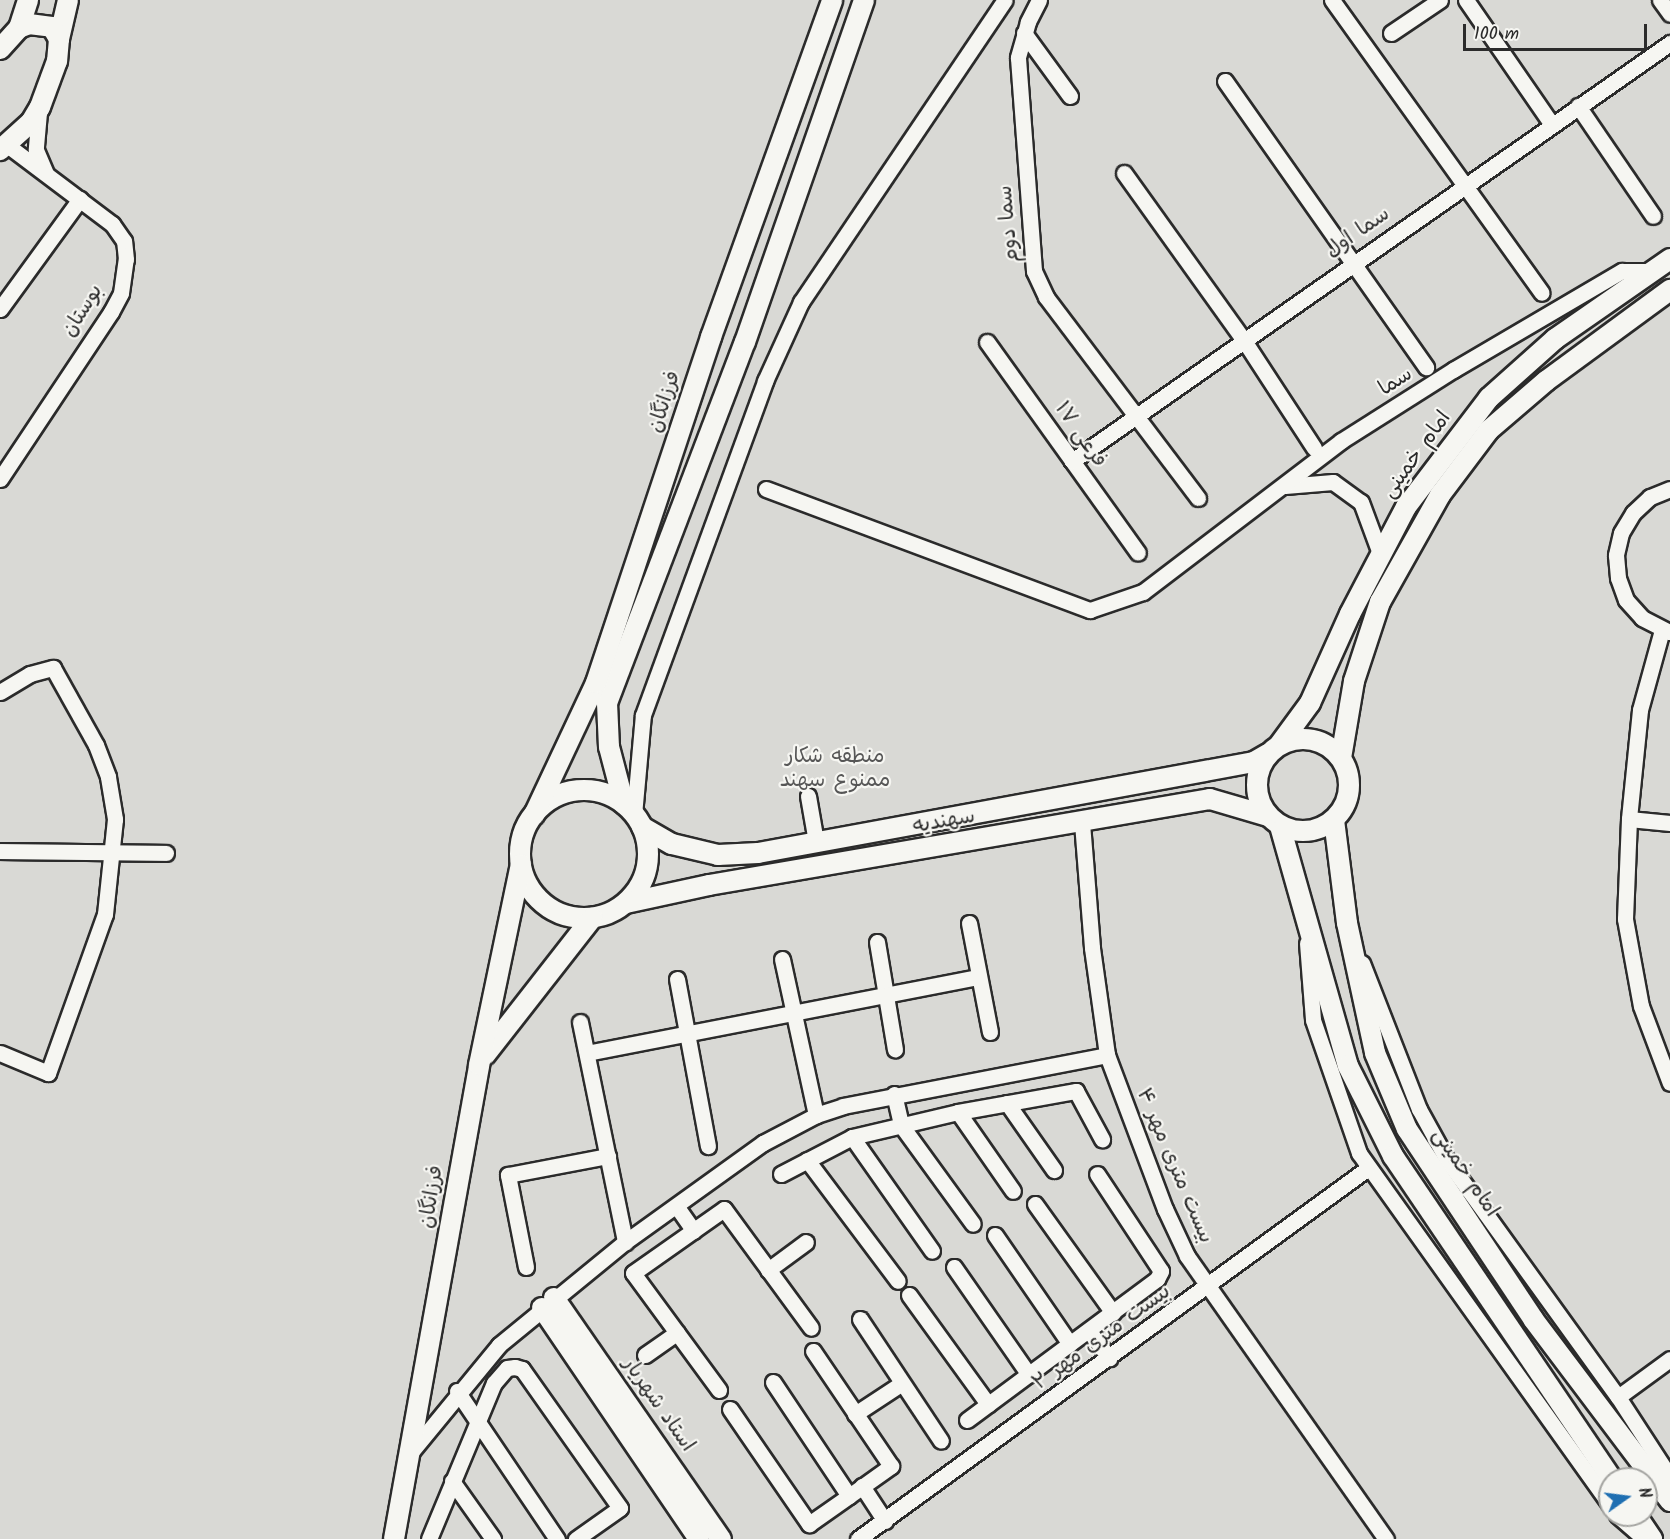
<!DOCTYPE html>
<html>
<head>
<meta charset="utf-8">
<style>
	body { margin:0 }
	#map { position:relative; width:1670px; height:1539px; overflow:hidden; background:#f6f6f2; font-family:Kalam,"Playpen Sans Arabic",sans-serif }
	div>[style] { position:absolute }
	.green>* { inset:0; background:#d9d9d5 }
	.roads { filter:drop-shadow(2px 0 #2b2b2b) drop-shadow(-2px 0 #2b2b2b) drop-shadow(0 2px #2b2b2b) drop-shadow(0 -2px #2b2b2b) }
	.minor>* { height:15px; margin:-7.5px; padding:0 7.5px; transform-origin:7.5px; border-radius:7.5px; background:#f6f6f2 }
	.major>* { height:20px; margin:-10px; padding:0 10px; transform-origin:10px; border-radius:10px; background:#f6f6f2 }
	.major>.ring { margin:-10px; padding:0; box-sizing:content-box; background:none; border:20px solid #f6f6f2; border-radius:50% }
	span { translate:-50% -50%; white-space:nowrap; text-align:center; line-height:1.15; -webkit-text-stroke:4.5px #f6f6f2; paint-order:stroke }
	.street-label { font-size:21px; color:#2b2b2b }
	.park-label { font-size:21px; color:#565656 }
	.north { position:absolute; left:1598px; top:1467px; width:60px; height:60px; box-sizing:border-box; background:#f6f6f2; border:2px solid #a5a5a2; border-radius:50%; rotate:76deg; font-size:16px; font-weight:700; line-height:24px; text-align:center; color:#2b2b2b }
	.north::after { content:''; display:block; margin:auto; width:21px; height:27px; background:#1f6fb2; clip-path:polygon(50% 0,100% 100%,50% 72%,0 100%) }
	.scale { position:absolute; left:1463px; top:24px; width:184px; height:27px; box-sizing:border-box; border:3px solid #2b2b2b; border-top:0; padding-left:8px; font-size:18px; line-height:21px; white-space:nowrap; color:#2b2b2b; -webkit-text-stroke:4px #f6f6f2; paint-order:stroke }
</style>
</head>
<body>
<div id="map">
	<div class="green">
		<i style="clip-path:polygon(evenodd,0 0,1670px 0,1670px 1539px,0 1539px,0 0,1610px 1479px,1646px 1479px,1646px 1515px,1610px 1515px,1610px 1479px)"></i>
	</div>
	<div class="roads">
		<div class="minor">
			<i style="left:1039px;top:0;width:25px;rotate:117deg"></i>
			<i style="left:1028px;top:22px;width:37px;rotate:106deg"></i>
			<i style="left:1018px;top:58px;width:214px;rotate:85.7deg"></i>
			<i style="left:1034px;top:271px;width:29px;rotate:65deg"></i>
			<i style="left:1046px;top:297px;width:252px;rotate:52.9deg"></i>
			<i style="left:1332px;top:0;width:360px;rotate:54.4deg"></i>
			<i style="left:1466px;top:0;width:150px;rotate:55.4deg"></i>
			<i style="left:1660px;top:0;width:17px;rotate:54deg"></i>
			<i style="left:1024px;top:33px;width:78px;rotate:53.9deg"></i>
			<i style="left:1391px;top:33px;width:59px;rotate:-34deg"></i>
			<i style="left:1225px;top:81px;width:350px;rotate:54.9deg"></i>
			<i style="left:1578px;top:106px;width:133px;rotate:55.7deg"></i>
			<i style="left:39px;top:112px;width:38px;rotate:95deg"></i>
			<i style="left:36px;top:150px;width:25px;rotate:67deg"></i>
			<i style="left:1124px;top:173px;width:204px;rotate:54.4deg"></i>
			<i style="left:1243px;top:339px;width:130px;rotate:56.9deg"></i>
			<i style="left:0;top:309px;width:136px;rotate:-54deg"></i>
			<i style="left:987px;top:342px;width:259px;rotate:54.4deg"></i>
			<i style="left:1072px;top:461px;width:730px;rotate:-34.95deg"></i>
			<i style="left:0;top:479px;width:201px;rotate:-56.4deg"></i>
			<i style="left:111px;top:312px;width:21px;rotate:-62deg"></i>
			<i style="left:121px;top:293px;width:34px;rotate:-82deg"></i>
			<i style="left:126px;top:259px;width:18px;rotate:-96deg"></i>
			<i style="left:124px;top:241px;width:21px;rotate:-125deg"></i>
			<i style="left:112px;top:224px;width:133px;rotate:-143deg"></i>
			<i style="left:1285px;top:486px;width:48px;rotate:-4.8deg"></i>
			<i style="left:1333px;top:482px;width:34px;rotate:36deg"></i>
			<i style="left:1361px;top:502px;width:58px;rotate:69.7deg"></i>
			<i style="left:766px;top:489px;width:346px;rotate:20.5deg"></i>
			<i style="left:1090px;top:610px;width:56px;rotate:-18.8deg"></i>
			<i style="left:1143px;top:592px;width:249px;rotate:-37.3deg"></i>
			<i style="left:1341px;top:441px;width:133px;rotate:-32.4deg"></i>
			<i style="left:1453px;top:370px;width:196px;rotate:-30.4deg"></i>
			<i style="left:1622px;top:271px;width:27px"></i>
			<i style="left:1670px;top:489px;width:22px;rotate:158deg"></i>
			<i style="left:1650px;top:497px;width:23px;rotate:137deg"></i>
			<i style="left:1633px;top:513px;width:23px;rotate:121deg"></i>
			<i style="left:1621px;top:533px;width:23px;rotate:103deg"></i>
			<i style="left:1616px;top:555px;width:23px;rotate:85deg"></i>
			<i style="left:1618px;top:578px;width:23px;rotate:70deg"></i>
			<i style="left:1626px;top:600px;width:24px;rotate:48deg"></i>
			<i style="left:1642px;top:618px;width:31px;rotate:27deg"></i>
			<i style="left:1662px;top:630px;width:83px;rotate:105.4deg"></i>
			<i style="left:1640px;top:710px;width:110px;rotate:95.8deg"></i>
			<i style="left:1629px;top:819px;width:100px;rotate:92.3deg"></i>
			<i style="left:1625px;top:919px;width:88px;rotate:79.6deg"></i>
			<i style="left:1641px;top:1006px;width:82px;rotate:69.4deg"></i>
			<i style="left:0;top:692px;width:35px;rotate:-31deg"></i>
			<i style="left:30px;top:674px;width:24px;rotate:-15deg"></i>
			<i style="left:53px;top:668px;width:88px;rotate:60.8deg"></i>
			<i style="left:96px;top:745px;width:34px;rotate:69deg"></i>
			<i style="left:108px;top:777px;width:43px;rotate:80.5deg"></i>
			<i style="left:115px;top:819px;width:96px;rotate:96deg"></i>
			<i style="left:105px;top:914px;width:169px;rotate:109.7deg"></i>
			<i style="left:48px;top:1073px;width:52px;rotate:-157.4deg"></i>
			<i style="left:808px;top:796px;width:47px;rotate:80.1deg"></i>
			<i style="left:634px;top:815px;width:100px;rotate:-84.9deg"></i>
			<i style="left:643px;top:715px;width:356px;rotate:-69.9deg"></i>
			<i style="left:765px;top:381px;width:87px;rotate:-65.5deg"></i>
			<i style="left:801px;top:302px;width:364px;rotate:-56deg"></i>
			<i style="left:1629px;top:819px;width:41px;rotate:5.6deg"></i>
			<i style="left:1082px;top:823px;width:125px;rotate:85.4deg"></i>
			<i style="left:1092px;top:948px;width:108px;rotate:82deg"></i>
			<i style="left:1107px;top:1055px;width:165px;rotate:69.4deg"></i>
			<i style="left:1165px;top:1209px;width:52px;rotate:64.9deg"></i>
			<i style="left:1187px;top:1256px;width:346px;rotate:54.9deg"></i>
			<i style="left:0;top:851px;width:166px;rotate:0.7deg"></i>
			<i style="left:969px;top:923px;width:111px;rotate:79.1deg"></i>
			<i style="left:877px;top:942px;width:109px;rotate:80.5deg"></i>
			<i style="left:1307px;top:943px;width:77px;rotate:85.5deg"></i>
			<i style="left:1313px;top:1020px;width:141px;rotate:70.9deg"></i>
			<i style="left:1359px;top:1153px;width:432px;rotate:54.5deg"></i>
			<i style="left:782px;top:959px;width:160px;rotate:77.7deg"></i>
			<i style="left:1362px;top:963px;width:157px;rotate:68.7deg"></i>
			<i style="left:1419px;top:1109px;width:58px;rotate:61.2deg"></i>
			<i style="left:1447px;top:1160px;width:292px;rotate:54.2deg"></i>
			<i style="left:1618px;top:1397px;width:95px;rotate:57deg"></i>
			<i style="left:677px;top:979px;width:170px;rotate:79.5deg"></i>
			<i style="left:580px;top:1022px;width:225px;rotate:78.4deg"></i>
			<i style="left:587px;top:1053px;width:399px;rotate:-11deg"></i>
			<i style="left:894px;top:1094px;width:32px;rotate:77deg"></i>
			<i style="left:901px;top:1125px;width:122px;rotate:54deg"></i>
			<i style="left:1007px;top:1103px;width:82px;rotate:55deg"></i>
			<i style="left:958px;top:1112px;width:96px;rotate:55.2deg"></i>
			<i style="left:852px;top:1137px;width:139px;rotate:54.9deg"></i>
			<i style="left:807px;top:1160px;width:151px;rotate:53.1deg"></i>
			<i style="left:781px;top:1174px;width:80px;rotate:-27.5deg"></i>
			<i style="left:852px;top:1137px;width:109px;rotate:-13.3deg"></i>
			<i style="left:958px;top:1112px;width:120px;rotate:-10.1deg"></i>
			<i style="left:1076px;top:1091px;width:55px;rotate:61.6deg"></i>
			<i style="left:1035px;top:1204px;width:134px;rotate:54.4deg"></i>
			<i style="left:677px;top:1207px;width:29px;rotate:55deg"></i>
			<i style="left:995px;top:1235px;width:132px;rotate:55.5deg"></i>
			<i style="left:526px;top:1267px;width:94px;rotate:-101.1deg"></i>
			<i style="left:508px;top:1175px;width:102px;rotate:-10.8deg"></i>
			<i style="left:954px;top:1267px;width:131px;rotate:55.2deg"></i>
			<i style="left:768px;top:1270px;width:47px;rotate:-36.4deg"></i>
			<i style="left:909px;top:1295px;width:135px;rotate:54.1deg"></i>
			<i style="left:860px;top:1319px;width:146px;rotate:56.4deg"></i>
			<i style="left:1089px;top:1331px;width:34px;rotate:53deg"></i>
			<i style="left:645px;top:1355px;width:39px;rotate:-35deg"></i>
			<i style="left:773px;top:1382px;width:137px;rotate:56.3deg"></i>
			<i style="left:719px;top:1390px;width:145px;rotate:-126.3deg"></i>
			<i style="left:633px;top:1273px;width:111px;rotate:-35.1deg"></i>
			<i style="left:724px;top:1209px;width:147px;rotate:53.8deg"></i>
			<i style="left:457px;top:1391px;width:179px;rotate:56deg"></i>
			<i style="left:1618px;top:1397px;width:64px;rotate:-36.2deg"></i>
			<i style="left:730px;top:1409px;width:140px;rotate:55.5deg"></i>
			<i style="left:809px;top:1524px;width:49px;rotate:-35deg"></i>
			<i style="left:849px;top:1496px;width:52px;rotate:-35.5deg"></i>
			<i style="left:891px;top:1466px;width:139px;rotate:-124.1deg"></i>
			<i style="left:855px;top:1414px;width:56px;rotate:-33.4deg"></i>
			<i style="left:967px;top:1420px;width:237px;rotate:-36.6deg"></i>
			<i style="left:1157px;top:1279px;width:9px;rotate:-63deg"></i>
			<i style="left:1161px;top:1271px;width:116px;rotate:-123.4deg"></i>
			<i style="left:412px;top:1451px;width:137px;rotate:-50.6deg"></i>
			<i style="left:499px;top:1345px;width:163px;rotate:-39.3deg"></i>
			<i style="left:625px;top:1242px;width:170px;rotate:-35.7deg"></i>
			<i style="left:763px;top:1143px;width:60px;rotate:-27.8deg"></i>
			<i style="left:816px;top:1115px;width:28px;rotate:-18deg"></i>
			<i style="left:843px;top:1106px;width:269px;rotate:-10.9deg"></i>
			<i style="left:452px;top:1481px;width:71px;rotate:54.7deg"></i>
			<i style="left:862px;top:1486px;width:42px;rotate:56.7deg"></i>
			<i style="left:1617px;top:1515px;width:37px;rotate:41deg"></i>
			<i style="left:429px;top:1539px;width:169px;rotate:-67.4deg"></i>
			<i style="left:494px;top:1383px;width:20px;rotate:-49deg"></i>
			<i style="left:507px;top:1368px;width:8px;rotate:-7deg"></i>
			<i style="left:515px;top:1367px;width:7px;rotate:16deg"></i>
			<i style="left:522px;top:1369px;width:170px;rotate:54.8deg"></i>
			<i style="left:620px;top:1508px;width:54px;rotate:144.8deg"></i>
			<i style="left:858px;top:1539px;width:631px;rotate:-36.03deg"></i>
		</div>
		<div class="major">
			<i style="left:19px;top:28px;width:29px;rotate:-72deg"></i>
			<i style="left:59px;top:39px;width:40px;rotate:-77deg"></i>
			<i style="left:0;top:49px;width:28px;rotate:-48deg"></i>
			<i style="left:19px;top:28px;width:11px;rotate:-22deg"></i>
			<i style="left:29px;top:24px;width:23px;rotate:7deg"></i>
			<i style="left:52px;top:27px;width:14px;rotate:60deg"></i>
			<i style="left:59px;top:39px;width:22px;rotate:95deg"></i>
			<i style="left:57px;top:61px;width:49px;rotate:110.3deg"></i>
			<i style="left:40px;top:107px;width:17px;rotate:121deg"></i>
			<i style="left:31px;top:122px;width:42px;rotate:137.9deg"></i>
			<i class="ring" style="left:1257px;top:739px;width:72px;height:72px"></i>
			<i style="left:1280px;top:744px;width:51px;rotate:-53.8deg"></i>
			<i style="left:1310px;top:703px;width:98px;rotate:-65.8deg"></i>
			<i style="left:1350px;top:614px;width:121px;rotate:-62.4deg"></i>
			<i style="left:1406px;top:507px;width:137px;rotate:-52.7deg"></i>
			<i style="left:1489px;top:398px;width:89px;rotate:-41.8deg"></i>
			<i style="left:1555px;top:339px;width:140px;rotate:-34.8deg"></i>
			<i style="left:1341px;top:758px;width:78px;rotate:-80.4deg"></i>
			<i style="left:1354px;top:681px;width:83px;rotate:-71.8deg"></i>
			<i style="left:1380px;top:602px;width:123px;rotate:-60.7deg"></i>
			<i style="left:1440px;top:495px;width:81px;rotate:-53deg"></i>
			<i style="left:1489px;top:430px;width:75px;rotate:-40.7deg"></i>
			<i style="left:1546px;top:381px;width:154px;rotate:-36.3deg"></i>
			<i class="ring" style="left:520px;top:790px;width:108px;height:108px"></i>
			<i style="left:624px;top:804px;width:59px;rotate:-104.7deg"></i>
			<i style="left:609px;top:747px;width:44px;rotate:-92.6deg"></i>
			<i style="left:607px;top:703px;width:386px;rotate:-69.1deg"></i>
			<i style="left:745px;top:342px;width:362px;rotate:-70.8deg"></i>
			<i style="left:534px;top:815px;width:146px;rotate:-64.8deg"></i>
			<i style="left:596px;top:683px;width:365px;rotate:-71.6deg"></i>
			<i style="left:711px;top:337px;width:358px;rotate:-70.2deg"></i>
			<i style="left:1334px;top:820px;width:104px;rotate:82.8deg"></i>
			<i style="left:1347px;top:923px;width:133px;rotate:77.8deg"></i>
			<i style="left:1375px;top:1053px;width:82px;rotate:67.2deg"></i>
			<i style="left:1407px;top:1129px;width:228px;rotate:56.4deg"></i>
			<i style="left:1533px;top:1319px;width:228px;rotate:53deg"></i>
			<i style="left:1280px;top:826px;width:249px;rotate:74.2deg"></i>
			<i style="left:1348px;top:1066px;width:101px;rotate:63.4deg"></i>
			<i style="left:1393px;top:1156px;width:390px;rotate:55.9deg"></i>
			<i style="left:642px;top:827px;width:34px;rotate:30deg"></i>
			<i style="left:672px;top:844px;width:47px;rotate:13.4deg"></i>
			<i style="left:718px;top:855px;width:40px;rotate:-2.9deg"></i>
			<i style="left:758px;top:853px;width:504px;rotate:-10.4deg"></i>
			<i style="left:1254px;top:762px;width:16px;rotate:-30deg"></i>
			<i style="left:626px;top:903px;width:85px;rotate:-12.2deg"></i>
			<i style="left:709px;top:885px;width:508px;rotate:-9.74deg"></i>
			<i style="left:1210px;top:799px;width:60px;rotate:16.3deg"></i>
			<i style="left:485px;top:1055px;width:174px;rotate:-52deg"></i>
			<i style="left:554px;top:1298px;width:293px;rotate:55.3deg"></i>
			<i style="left:542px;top:1308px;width:279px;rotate:55.8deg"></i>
			<i style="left:1636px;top:1515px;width:29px;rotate:56deg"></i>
			<i style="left:394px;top:1539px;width:482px;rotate:-79.8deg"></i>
			<i style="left:479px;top:1065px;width:205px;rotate:-78.2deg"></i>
		</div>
	</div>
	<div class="street-label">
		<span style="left:1009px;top:224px;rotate:-95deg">سما دوم</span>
		<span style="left:1358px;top:233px;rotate:-35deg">سما اول</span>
		<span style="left:83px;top:311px;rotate:-58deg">بوستان</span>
		<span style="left:1396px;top:382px;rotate:-33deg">سما</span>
		<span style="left:665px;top:402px;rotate:-72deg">فرزانگان</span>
		<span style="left:1080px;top:435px;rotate:55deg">فرعی ۱۷</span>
		<span style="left:1417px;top:455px;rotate:-54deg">امام خمینی</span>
		<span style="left:944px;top:822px;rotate:-10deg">سهندیه</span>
		<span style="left:1174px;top:1166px;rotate:67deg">بیست متری مهر ۴</span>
		<span style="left:1465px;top:1173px;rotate:56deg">امام خمینی</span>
		<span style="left:432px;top:1197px;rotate:-81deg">فرزانگان</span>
		<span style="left:1102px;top:1338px;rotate:-36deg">بیست متری مهر ۲</span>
		<span style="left:658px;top:1405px;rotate:55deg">استاد شهریار</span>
	</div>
	<div class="park-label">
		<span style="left:835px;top:769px">منطقه شکار<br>ممنوع سهند</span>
	</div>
	<div class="north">N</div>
	<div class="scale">100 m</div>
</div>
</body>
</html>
